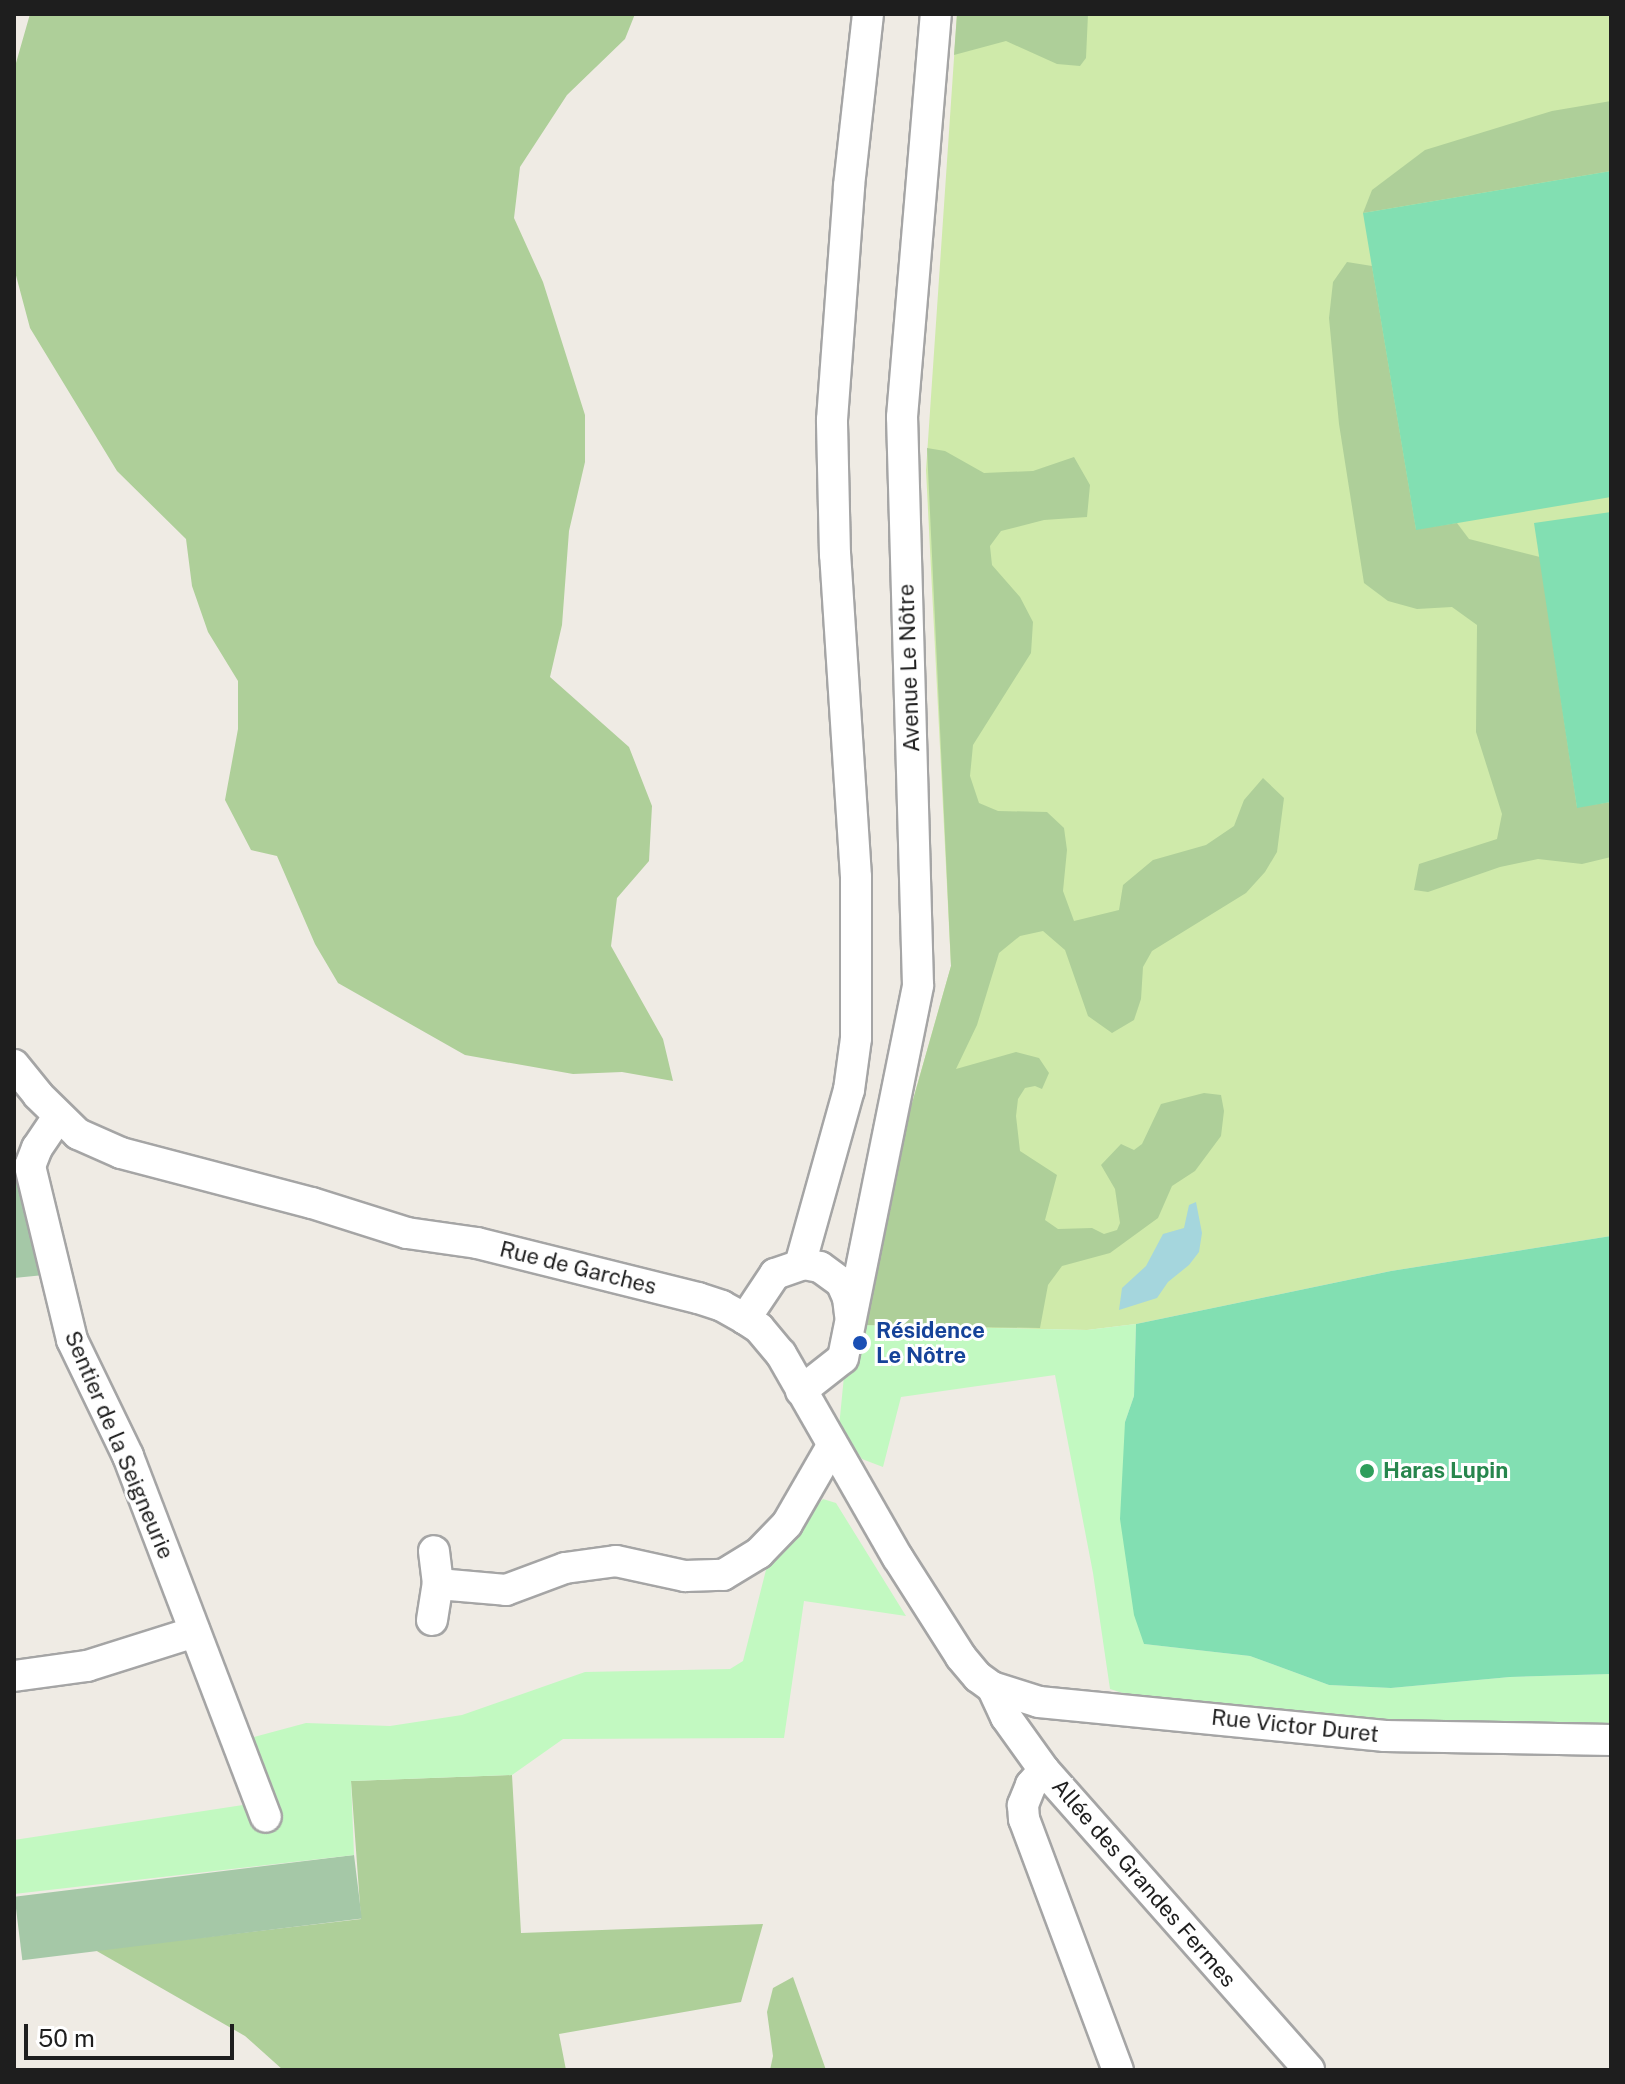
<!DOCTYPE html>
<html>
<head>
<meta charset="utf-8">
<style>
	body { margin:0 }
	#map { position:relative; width:1625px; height:2084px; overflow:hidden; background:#efebe4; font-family:"Public Sans",sans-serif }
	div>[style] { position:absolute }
	.grass>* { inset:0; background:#cfeaaa }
	.forest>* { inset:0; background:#aecf99 }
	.cemetery>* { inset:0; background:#a5c8a7; transform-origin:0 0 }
	.park>* { inset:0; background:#c2f9c1 }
	.pitch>* { inset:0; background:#82dfb2 }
	.water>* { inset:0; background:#a5d6dd }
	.roads { filter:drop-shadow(2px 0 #a5a5a5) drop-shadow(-2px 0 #a5a5a5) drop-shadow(0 2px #a5a5a5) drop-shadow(0 -2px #a5a5a5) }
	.minor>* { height:30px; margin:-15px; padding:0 15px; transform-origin:15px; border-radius:15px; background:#fff }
	.dots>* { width:22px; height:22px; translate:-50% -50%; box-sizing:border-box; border:4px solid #fff; border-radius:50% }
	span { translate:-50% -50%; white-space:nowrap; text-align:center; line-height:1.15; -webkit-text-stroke:6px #fff; paint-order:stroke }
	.street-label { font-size:22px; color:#1e1e1e }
	.transit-label { font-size:22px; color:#164399; font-weight:700 }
	.left { translate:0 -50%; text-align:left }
	.leisure-label { font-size:22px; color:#27864d; font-weight:700 }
	.frame { position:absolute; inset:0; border:16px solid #1e1e1e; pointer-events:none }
	.scale { position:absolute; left:24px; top:2024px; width:210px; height:36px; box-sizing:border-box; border:4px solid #1e1e1e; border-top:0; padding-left:10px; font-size:24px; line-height:28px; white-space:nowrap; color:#1e1e1e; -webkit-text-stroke:6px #fff; paint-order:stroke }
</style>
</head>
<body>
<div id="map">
	<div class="grass">
		<i style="clip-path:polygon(957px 14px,1611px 14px,1611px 1236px,1391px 1271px,1136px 1324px,1087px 1330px,849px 1325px,951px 966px,926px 470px)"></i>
	</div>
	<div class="forest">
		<i style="clip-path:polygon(30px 14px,635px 14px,625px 39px,567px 95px,520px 167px,514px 218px,543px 282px,585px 415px,585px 462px,569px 531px,562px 625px,550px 677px,629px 747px,652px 806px,649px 861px,617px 898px,611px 946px,663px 1039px,673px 1081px,622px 1072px,573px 1074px,465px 1055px,338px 983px,315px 944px,277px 856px,251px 850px,225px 800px,238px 729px,238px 681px,208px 632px,192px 586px,186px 539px,117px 471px,30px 328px,14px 268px,14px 70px)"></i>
		<i style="clip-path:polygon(957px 14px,1088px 14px,1086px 58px,1080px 66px,1057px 64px,1006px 41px,954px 55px)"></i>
		<i style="clip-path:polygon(1611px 101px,1611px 171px,1363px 213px,1372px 190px,1425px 150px,1552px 111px)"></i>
		<i style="clip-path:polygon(1347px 262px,1372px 266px,1416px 529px,1457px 523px,1469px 539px,1540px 557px,1577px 807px,1611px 802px,1611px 857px,1582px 864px,1538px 859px,1500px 867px,1428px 892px,1414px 890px,1419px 864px,1497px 839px,1502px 814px,1476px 732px,1477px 625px,1452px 607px,1417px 609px,1388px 601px,1364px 583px,1339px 424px,1329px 318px,1333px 282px)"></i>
		<i style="clip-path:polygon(927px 448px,945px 451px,984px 473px,1033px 471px,1074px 457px,1090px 485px,1087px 517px,1044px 520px,1001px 531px,990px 546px,992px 565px,1020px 597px,1033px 622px,1031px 653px,973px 745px,970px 776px,979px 803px,998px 811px,1047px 812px,1064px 828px,1067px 850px,1063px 891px,1074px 921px,1119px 910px,1123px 885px,1153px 860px,1206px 845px,1234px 826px,1244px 800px,1263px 778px,1284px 798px,1277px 852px,1265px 872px,1246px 893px,1152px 951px,1143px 967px,1141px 999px,1134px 1020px,1112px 1033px,1088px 1016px,1065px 950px,1043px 931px,1020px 936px,999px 953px,977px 1025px,956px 1069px,1016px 1052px,1039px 1058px,1049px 1073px,1042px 1089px,1035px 1086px,1025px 1088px,1018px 1099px,1016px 1116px,1020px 1151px,1057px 1175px,1045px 1220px,1058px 1229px,1092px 1228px,1104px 1234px,1117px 1230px,1120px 1223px,1115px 1189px,1101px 1165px,1121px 1144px,1134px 1150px,1142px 1144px,1161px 1104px,1204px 1093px,1221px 1095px,1224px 1111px,1221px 1136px,1195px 1171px,1172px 1186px,1158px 1218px,1110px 1253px,1062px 1266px,1048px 1285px,1040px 1328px,849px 1325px,951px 966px)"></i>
		<i style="clip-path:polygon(512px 1775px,521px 1933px,763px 1924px,741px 2002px,559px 2034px,566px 2070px,283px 2070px,245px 2036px,95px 1950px,361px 1919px,351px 1781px)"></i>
		<i style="clip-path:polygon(793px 1977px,826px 2070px,770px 2070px,773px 2056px,767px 2012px,773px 1988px)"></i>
	</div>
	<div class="cemetery">
		<i style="clip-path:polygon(14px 1149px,44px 1275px,14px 1278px)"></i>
		<i style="left:354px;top:1855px;width:64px;height:342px;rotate:83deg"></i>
	</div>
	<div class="park">
		<i style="clip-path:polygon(1136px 1324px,1134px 1396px,1125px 1422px,1144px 1644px,1250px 1656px,1329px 1685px,1391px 1688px,1510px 1677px,1611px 1674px,1611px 1730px,1338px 1727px,1132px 1696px,1110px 1689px,1093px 1573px,1055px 1375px,901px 1397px,883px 1467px,862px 1459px,839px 1427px,849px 1325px,1087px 1330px)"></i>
		<i style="clip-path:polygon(823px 1499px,836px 1503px,906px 1616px,804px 1601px,784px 1738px,563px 1739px,512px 1775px,351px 1781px,354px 1855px,14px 1894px,14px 1840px,269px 1801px,250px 1738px,306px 1723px,390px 1726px,462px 1715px,585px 1672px,730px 1669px,743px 1661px,770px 1554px)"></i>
	</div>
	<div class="pitch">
		<i style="clip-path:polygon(1611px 171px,1611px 497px,1416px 530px,1363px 213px)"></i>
		<i style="clip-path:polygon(1611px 512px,1611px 802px,1577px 808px,1534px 523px)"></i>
		<i style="clip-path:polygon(1611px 1236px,1611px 1674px,1510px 1677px,1391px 1688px,1329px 1685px,1250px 1656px,1144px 1644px,1134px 1615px,1120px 1519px,1125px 1422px,1134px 1396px,1136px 1324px,1391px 1271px)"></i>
	</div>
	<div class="water">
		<i style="clip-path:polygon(1196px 1202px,1202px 1233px,1199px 1252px,1189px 1265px,1168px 1282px,1157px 1298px,1119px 1310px,1122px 1288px,1146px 1266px,1163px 1234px,1184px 1228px,1189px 1205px)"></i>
	</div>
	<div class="roads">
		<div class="minor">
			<i style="left:14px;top:1065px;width:38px;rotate:51deg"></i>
			<i style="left:38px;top:1095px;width:56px;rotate:44.3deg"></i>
			<i style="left:78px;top:1134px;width:47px;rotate:23.8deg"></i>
			<i style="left:121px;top:1153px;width:197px;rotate:14.7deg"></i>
			<i style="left:312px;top:1203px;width:100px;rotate:17.5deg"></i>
			<i style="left:407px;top:1233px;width:71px;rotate:8.1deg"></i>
			<i style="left:477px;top:1243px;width:228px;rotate:14deg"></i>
			<i style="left:698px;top:1298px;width:25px;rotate:18deg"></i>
			<i style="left:722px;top:1306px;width:26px;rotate:29deg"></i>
			<i style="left:745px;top:1319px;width:17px;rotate:33deg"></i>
			<i style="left:759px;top:1328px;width:34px;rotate:50deg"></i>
			<i style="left:781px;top:1354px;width:235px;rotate:60.2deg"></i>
			<i style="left:898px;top:1558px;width:117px;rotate:57.5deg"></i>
			<i style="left:961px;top:1657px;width:26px;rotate:50deg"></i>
			<i style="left:978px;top:1677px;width:17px;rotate:36deg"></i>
			<i style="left:992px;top:1687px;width:49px;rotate:17.7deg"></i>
			<i style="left:1039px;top:1702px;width:348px;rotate:5.6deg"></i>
			<i style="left:1385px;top:1736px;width:226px;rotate:1deg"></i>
			<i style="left:58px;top:1117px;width:37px;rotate:124deg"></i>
			<i style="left:37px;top:1148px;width:19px;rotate:111deg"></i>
			<i style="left:30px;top:1166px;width:179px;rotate:76.4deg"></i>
			<i style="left:72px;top:1340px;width:129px;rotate:64.2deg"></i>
			<i style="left:128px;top:1456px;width:386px;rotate:69.1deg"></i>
			<i style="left:800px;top:1265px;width:182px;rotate:-74.4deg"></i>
			<i style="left:849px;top:1090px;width:52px;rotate:-82.3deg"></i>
			<i style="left:856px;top:1038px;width:161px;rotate:-90deg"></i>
			<i style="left:856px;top:877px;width:323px;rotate:-93.7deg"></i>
			<i style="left:835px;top:555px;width:135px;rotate:-91.3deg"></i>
			<i style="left:832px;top:420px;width:235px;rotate:-85.8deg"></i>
			<i style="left:849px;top:186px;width:173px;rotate:-83.7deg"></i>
			<i style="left:745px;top:1319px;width:54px;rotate:-56.3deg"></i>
			<i style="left:775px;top:1274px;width:31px;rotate:-19deg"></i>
			<i style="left:804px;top:1264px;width:16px;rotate:11deg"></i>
			<i style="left:820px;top:1267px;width:26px;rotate:36deg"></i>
			<i style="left:841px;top:1282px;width:17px;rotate:66deg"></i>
			<i style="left:848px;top:1298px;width:17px;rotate:83deg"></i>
			<i style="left:801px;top:1391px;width:53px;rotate:-38.2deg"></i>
			<i style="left:843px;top:1358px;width:380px;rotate:-78.6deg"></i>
			<i style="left:918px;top:985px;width:568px;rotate:-91.61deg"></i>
			<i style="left:902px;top:417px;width:404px;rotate:-85.2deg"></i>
			<i style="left:438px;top:1584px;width:68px;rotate:5deg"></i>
			<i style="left:506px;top:1590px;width:63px;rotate:-20.4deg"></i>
			<i style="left:565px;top:1568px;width:51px;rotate:-7.8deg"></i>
			<i style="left:616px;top:1561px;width:71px;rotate:12.3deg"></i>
			<i style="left:685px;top:1576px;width:38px;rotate:-2deg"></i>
			<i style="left:723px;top:1575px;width:42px;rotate:-31.4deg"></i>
			<i style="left:759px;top:1553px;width:40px;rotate:-46deg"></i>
			<i style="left:787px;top:1524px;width:90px;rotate:-60deg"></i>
			<i style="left:432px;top:1620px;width:36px;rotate:-81deg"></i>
			<i style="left:438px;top:1584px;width:33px;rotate:-97deg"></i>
			<i style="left:14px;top:1676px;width:74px;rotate:-7.8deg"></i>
			<i style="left:87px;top:1666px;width:113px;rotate:-17.5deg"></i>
			<i style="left:992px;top:1687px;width:33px;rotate:65deg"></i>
			<i style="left:1006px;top:1717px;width:65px;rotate:54.4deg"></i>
			<i style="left:1044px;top:1770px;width:400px;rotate:48.5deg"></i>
			<i style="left:1044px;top:1770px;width:20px;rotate:131deg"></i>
			<i style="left:1031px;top:1785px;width:22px;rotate:112deg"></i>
			<i style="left:1023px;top:1805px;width:14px;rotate:86deg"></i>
			<i style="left:1024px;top:1819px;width:268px;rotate:69.5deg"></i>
		</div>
	</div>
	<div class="dots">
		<i style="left:860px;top:1343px;background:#1a4fb4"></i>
		<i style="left:1367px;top:1471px;background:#2e9e5b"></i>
	</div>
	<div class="street-label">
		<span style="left:909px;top:668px;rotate:-92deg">Avenue Le Nôtre</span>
		<span style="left:578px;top:1268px;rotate:14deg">Rue de Garches</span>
		<span style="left:119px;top:1445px;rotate:67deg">Sentier de la Seigneurie</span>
		<span style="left:1295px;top:1726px;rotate:6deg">Rue Victor Duret</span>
		<span style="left:1144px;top:1883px;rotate:49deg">Allée des Grandes Fermes</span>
	</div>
	<div class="transit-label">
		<span class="left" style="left:876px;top:1343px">Résidence<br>Le Nôtre</span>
	</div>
	<div class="leisure-label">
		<span class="left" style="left:1383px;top:1471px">Haras Lupin</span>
	</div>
	<div class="frame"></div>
	<div class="scale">50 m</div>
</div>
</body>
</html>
